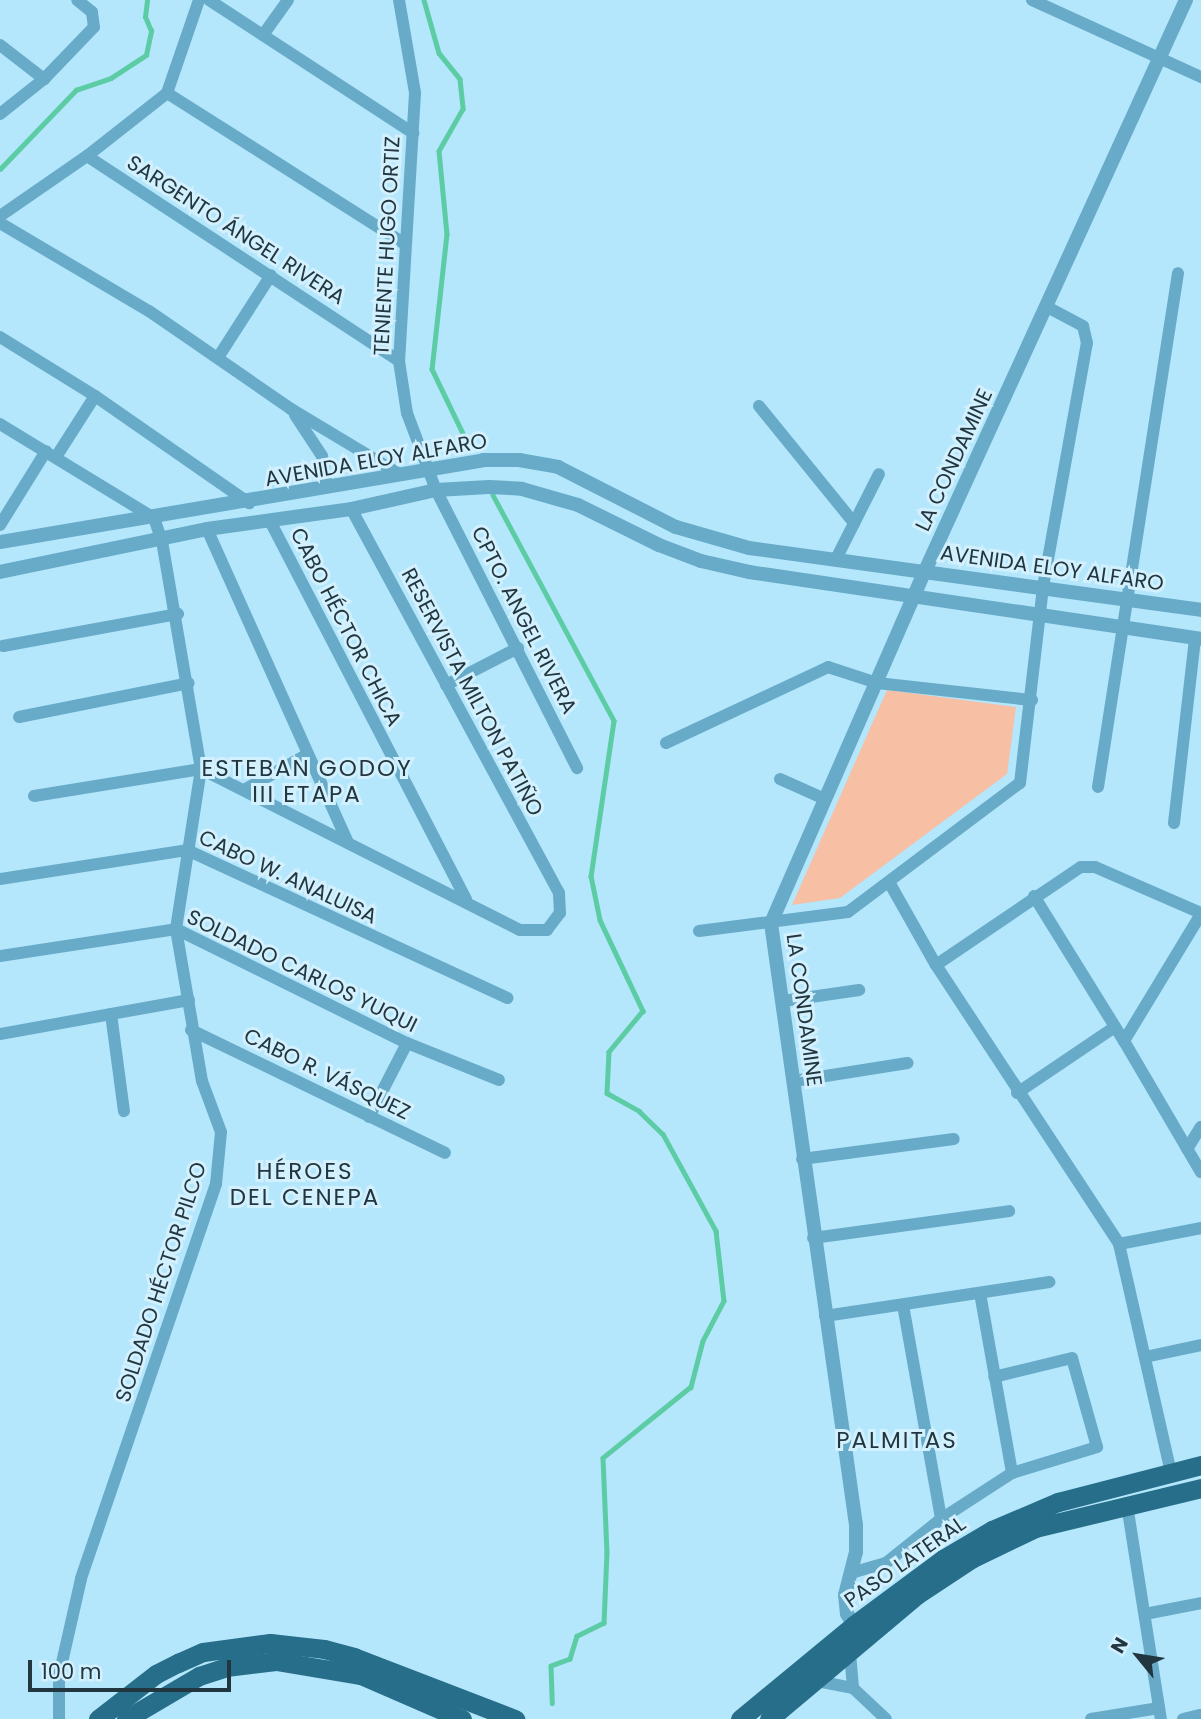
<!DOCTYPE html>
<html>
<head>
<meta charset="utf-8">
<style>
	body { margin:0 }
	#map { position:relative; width:1201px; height:1719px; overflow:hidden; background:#b4e6fc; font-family:Poppins,sans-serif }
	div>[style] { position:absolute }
	.green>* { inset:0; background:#f7c0a5 }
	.stream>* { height:4.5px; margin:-2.25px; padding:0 2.25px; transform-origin:2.25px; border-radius:2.25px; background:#5ccca4 }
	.minor>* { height:12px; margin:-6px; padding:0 6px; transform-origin:6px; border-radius:6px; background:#68abc8 }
	.tertiary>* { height:14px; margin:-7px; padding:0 7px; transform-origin:7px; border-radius:7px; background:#68abc8 }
	.trunk>* { height:19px; margin:-9.5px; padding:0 9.5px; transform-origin:9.5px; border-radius:9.5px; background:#266e89 }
	span { translate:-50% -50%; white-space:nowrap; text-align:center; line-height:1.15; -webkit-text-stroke:6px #d2f0fd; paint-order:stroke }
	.street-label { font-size:21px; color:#22363f }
	.neighbourhood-label { font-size:23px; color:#22363f; letter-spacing:2px }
	.north { position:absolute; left:1103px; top:1621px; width:70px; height:70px; -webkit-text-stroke:5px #d2f0fd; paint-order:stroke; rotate:300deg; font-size:19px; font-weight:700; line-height:28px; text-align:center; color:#22363f }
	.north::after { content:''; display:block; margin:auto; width:24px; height:32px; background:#22363f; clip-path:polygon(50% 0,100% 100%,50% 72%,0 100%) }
	.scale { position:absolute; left:28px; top:1660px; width:203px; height:32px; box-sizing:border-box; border:4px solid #22363f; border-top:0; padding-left:9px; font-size:21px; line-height:24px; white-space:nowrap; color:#22363f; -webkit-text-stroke:5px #d2f0fd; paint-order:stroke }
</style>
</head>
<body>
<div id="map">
	<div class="green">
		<i style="clip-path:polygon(887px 690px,1016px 707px,1007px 774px,840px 898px,792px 905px)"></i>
	</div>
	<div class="stream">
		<i style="left:424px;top:0;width:55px;rotate:74.2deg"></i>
		<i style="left:439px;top:53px;width:33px;rotate:51deg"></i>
		<i style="left:460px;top:79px;width:30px;rotate:84deg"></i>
		<i style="left:463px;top:109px;width:48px;rotate:119.7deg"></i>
		<i style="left:439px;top:151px;width:83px;rotate:84.5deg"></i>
		<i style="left:447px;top:234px;width:136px;rotate:96.3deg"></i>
		<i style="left:432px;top:369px;width:85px;rotate:64.3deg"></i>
		<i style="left:0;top:169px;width:110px;rotate:-46.1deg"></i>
		<i style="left:76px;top:90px;width:37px;rotate:-19deg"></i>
		<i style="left:111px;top:78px;width:42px;rotate:-33.3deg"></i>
		<i style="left:146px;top:55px;width:25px;rotate:-78deg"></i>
		<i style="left:151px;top:31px;width:15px;rotate:-113deg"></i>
		<i style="left:145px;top:17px;width:17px;rotate:-83deg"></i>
		<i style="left:493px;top:495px;width:256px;rotate:61.8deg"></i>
		<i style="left:614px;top:721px;width:157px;rotate:98.4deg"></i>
		<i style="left:591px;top:876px;width:45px;rotate:78.4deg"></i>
		<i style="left:600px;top:920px;width:101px;rotate:64.7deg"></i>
		<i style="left:643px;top:1011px;width:53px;rotate:129.7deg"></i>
		<i style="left:609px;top:1052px;width:41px;rotate:92.8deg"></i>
		<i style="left:607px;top:1093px;width:37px;rotate:29deg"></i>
		<i style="left:639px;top:1111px;width:33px;rotate:44deg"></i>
		<i style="left:663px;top:1134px;width:111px;rotate:61.3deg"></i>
		<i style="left:716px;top:1231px;width:70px;rotate:83.5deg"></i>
		<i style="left:724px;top:1301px;width:45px;rotate:117.7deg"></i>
		<i style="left:703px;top:1341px;width:48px;rotate:104.6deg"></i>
		<i style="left:691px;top:1387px;width:113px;rotate:141.1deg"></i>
		<i style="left:603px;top:1458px;width:94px;rotate:87.6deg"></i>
		<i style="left:607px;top:1552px;width:71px;rotate:92.4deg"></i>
		<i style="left:604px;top:1623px;width:30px;rotate:154deg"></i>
		<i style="left:577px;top:1636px;width:24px;rotate:107deg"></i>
		<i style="left:570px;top:1659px;width:20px;rotate:160deg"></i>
		<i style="left:551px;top:1666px;width:37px;rotate:88deg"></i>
	</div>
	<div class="minor">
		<i style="left:209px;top:0;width:244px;rotate:33.1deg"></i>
		<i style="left:399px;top:0;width:94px;rotate:80.2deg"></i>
		<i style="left:415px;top:93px;width:268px;rotate:93.4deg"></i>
		<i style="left:399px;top:361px;width:53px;rotate:81.3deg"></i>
		<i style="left:407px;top:413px;width:82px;rotate:69.4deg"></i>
		<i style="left:436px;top:490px;width:312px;rotate:63.1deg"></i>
		<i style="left:1032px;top:0;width:186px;rotate:24.5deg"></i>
		<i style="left:263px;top:35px;width:43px;rotate:-54.5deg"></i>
		<i style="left:0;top:45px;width:56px;rotate:37.7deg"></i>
		<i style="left:167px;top:93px;width:282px;rotate:32.4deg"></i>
		<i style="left:0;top:114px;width:56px;rotate:-38.5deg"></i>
		<i style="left:44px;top:79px;width:72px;rotate:-46.1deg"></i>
		<i style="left:94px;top:27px;width:15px;rotate:-98deg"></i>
		<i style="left:92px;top:12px;width:19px;rotate:-141deg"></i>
		<i style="left:87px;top:156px;width:373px;rotate:33.3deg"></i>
		<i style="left:0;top:216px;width:106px;rotate:-34.6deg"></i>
		<i style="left:87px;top:156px;width:102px;rotate:-38.2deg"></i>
		<i style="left:167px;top:93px;width:98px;rotate:-71deg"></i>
		<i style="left:0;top:223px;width:173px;rotate:30.6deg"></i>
		<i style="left:149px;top:311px;width:173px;rotate:34.6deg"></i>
		<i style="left:291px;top:409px;width:126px;rotate:31deg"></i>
		<i style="left:0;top:337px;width:112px;rotate:31.8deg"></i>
		<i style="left:95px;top:396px;width:188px;rotate:34.8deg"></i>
		<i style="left:219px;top:356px;width:96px;rotate:-57.3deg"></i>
		<i style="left:759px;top:406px;width:151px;rotate:50.9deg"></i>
		<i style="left:295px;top:415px;width:49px;rotate:56.6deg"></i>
		<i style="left:322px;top:456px;width:32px;rotate:81deg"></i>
		<i style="left:0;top:424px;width:180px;rotate:31.4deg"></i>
		<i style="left:154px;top:518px;width:24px;rotate:71deg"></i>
		<i style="left:162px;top:541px;width:231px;rotate:80.3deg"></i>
		<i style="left:201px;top:769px;width:162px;rotate:98.9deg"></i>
		<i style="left:176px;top:929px;width:154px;rotate:80.3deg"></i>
		<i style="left:202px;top:1081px;width:54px;rotate:69.6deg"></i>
		<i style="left:221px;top:1132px;width:52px;rotate:95.5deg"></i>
		<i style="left:216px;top:1184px;width:417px;rotate:108.9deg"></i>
		<i style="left:81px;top:1579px;width:99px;rotate:102.8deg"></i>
		<i style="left:59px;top:1676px;width:43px;rotate:90deg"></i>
		<i style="left:56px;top:457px;width:72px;rotate:-57.4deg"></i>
		<i style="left:270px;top:521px;width:426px;rotate:62.6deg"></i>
		<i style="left:0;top:525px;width:87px;rotate:-58.1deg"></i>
		<i style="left:207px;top:529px;width:344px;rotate:65.8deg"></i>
		<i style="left:836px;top:559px;width:95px;rotate:-63.2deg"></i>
		<i style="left:3px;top:646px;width:178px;rotate:-10.4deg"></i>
		<i style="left:446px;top:685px;width:81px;rotate:-27.2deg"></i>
		<i style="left:19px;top:717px;width:173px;rotate:-11.3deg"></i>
		<i style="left:666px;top:743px;width:179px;rotate:-25.1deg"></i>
		<i style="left:828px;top:667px;width:52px;rotate:18.1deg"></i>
		<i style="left:877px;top:683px;width:156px;rotate:6.3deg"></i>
		<i style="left:780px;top:779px;width:49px;rotate:24deg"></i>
		<i style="left:1098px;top:787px;width:520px;rotate:-81.15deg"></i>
		<i style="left:244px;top:790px;width:73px;rotate:-29.4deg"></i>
		<i style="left:34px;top:796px;width:169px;rotate:-9.2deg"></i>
		<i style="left:201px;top:769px;width:357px;rotate:26.8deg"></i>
		<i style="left:520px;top:930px;width:27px"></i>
		<i style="left:547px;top:930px;width:21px;rotate:-53deg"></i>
		<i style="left:560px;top:913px;width:20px;rotate:-93deg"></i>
		<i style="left:559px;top:893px;width:437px;rotate:-118.4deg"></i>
		<i style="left:1174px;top:823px;width:186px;rotate:-83.5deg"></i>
		<i style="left:0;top:879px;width:189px;rotate:-8.8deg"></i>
		<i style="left:187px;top:850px;width:353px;rotate:24.8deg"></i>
		<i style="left:889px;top:882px;width:95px;rotate:60.5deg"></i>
		<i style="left:936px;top:965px;width:334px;rotate:56.7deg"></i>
		<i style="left:1119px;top:1244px;width:234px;rotate:77.2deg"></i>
		<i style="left:1034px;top:896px;width:171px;rotate:58.2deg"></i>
		<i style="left:1124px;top:1041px;width:149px;rotate:-58.8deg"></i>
		<i style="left:699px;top:931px;width:150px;rotate:-7.3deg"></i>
		<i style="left:848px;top:912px;width:215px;rotate:-36.9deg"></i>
		<i style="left:1020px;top:783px;width:197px;rotate:-83.3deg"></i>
		<i style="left:1043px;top:587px;width:248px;rotate:-79.8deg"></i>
		<i style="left:1087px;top:343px;width:17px;rotate:-103deg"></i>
		<i style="left:1083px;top:326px;width:40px;rotate:-152deg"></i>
		<i style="left:0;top:956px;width:178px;rotate:-8.7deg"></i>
		<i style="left:176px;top:929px;width:258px;rotate:26.3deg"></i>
		<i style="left:407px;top:1043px;width:99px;rotate:21.9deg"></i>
		<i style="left:936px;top:965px;width:175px;rotate:-34.1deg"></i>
		<i style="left:1081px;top:867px;width:14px"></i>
		<i style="left:1095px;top:867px;width:116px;rotate:23.5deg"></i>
		<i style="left:783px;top:1001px;width:77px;rotate:-8.2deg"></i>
		<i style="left:111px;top:1014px;width:98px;rotate:82.4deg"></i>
		<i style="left:191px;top:1030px;width:282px;rotate:25.8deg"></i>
		<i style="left:0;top:1034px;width:192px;rotate:-10.2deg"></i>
		<i style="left:1124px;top:1041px;width:152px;rotate:59.6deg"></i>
		<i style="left:794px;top:1081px;width:115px;rotate:-9deg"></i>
		<i style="left:1017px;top:1093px;width:118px;rotate:-34deg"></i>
		<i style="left:369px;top:1117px;width:83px;rotate:-62.8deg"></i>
		<i style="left:1187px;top:1149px;width:26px;rotate:-58deg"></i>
		<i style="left:802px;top:1159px;width:153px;rotate:-7.5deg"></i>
		<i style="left:813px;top:1238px;width:198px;rotate:-7.8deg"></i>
		<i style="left:1119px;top:1244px;width:84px;rotate:-11deg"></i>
		<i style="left:980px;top:1293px;width:183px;rotate:79.9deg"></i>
		<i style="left:903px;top:1305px;width:217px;rotate:79.9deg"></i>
		<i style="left:825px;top:1316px;width:227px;rotate:-8.6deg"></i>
		<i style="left:1145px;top:1357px;width:57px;rotate:-12.1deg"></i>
		<i style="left:1127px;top:1505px;width:217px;rotate:81deg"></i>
		<i style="left:851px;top:1573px;width:36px;rotate:-16deg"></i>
		<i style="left:886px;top:1563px;width:70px;rotate:-38.7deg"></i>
		<i style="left:941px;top:1519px;width:85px;rotate:-32.9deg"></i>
		<i style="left:1012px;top:1473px;width:89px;rotate:-17deg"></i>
		<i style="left:1097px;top:1447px;width:92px;rotate:-105.7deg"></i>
		<i style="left:1072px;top:1358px;width:80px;rotate:166.3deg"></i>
		<i style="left:1145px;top:1614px;width:57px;rotate:-11.1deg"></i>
		<i style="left:850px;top:1653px;width:35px;rotate:85deg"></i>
		<i style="left:817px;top:1681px;width:37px;rotate:11deg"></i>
		<i style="left:853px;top:1688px;width:45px;rotate:43.2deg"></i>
		<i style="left:1091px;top:1719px;width:69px;rotate:-9.2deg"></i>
		<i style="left:1183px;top:1719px;width:18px;rotate:-13deg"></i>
	</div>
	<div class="tertiary">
		<i style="left:0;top:542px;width:490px;rotate:-9.6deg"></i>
		<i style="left:483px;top:460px;width:36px"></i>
		<i style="left:519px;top:460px;width:40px;rotate:10deg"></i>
		<i style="left:558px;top:467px;width:132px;rotate:27deg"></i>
		<i style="left:676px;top:527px;width:76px;rotate:16deg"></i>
		<i style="left:749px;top:548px;width:456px;rotate:7.8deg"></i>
		<i style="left:0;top:572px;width:211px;rotate:-11.7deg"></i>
		<i style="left:207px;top:529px;width:145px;rotate:-7.9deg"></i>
		<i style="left:351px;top:509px;width:87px;rotate:-12.6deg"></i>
		<i style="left:436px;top:490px;width:53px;rotate:-3.2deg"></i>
		<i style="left:489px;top:487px;width:33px;rotate:3deg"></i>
		<i style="left:522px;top:489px;width:58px;rotate:15.9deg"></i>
		<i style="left:578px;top:505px;width:90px;rotate:26.3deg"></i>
		<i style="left:659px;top:545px;width:45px;rotate:20.9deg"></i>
		<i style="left:701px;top:561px;width:49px;rotate:12.9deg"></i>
		<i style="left:749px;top:572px;width:457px;rotate:8.4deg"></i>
		<i style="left:857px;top:1631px;width:20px;rotate:-120deg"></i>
		<i style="left:847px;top:1614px;width:19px;rotate:-96deg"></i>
		<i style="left:845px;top:1595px;width:44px;rotate:-75.7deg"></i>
		<i style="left:856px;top:1552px;width:27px;rotate:-90deg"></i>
		<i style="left:856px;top:1525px;width:608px;rotate:-98.04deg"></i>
		<i style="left:771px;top:923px;width:384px;rotate:-66.4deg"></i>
		<i style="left:925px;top:571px;width:628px;rotate:-65.44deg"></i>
	</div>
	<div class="trunk">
		<i style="left:98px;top:1719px;width:73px;rotate:-37.8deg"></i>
		<i style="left:156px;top:1674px;width:25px;rotate:-27deg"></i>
		<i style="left:178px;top:1663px;width:27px;rotate:-24deg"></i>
		<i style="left:203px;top:1652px;width:68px;rotate:-7.7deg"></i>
		<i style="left:270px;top:1643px;width:54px;rotate:6.3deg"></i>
		<i style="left:324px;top:1649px;width:31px;rotate:15deg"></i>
		<i style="left:354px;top:1657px;width:173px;rotate:21.1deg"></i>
		<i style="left:126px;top:1719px;width:85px;rotate:-30.5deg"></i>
		<i style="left:199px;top:1676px;width:28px;rotate:-18deg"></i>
		<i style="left:226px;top:1667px;width:50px;rotate:-6.8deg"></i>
		<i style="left:276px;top:1661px;width:86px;rotate:9.4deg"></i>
		<i style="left:361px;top:1675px;width:110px;rotate:23.5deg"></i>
		<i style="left:740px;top:1719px;width:148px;rotate:-39.5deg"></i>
		<i style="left:854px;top:1625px;width:111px;rotate:-36.6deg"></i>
		<i style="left:943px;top:1559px;width:57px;rotate:-30.6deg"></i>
		<i style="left:992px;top:1530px;width:72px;rotate:-23deg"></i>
		<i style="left:1058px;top:1502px;width:148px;rotate:-14.5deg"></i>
		<i style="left:769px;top:1719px;width:194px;rotate:-40deg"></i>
		<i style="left:918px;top:1594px;width:64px;rotate:-33.4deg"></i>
		<i style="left:971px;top:1559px;width:71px;rotate:-25.8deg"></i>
		<i style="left:1035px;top:1528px;width:171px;rotate:-13.5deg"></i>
	</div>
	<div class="street-label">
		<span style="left:236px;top:230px;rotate:33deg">SARGENTO ÁNGEL RIVERA</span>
		<span style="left:387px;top:246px;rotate:-87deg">TENIENTE HUGO ORTIZ</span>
		<span style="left:376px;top:460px;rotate:-10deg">AVENIDA ELOY ALFARO</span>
		<span style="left:954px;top:460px;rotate:-65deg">LA CONDAMINE</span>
		<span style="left:1052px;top:568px;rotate:8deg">AVENIDA ELOY ALFARO</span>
		<span style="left:524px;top:620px;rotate:63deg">CPTO. ANGEL RIVERA</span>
		<span style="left:346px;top:627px;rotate:63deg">CABO HÉCTOR CHICA</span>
		<span style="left:472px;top:692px;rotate:62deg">RESERVISTA MILTON PATIÑO</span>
		<span style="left:288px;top:877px;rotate:25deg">CABO W. ANALUISA</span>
		<span style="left:302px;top:971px;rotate:26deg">SOLDADO CARLOS YUQUI</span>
		<span style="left:804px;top:1010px;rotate:82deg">LA CONDAMINE</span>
		<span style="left:327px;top:1074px;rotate:26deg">CABO R. VÁSQUEZ</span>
		<span style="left:161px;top:1282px;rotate:-72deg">SOLDADO HÉCTOR PILCO</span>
		<span style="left:905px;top:1562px;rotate:-35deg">PASO LATERAL</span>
	</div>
	<div class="neighbourhood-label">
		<span style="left:307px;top:781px">ESTEBAN GODOY<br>III ETAPA</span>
		<span style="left:305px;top:1184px">HÉROES<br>DEL CENEPA</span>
		<span style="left:897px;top:1440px">PALMITAS</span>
	</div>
	<div class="north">N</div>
	<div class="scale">100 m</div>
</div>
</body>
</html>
